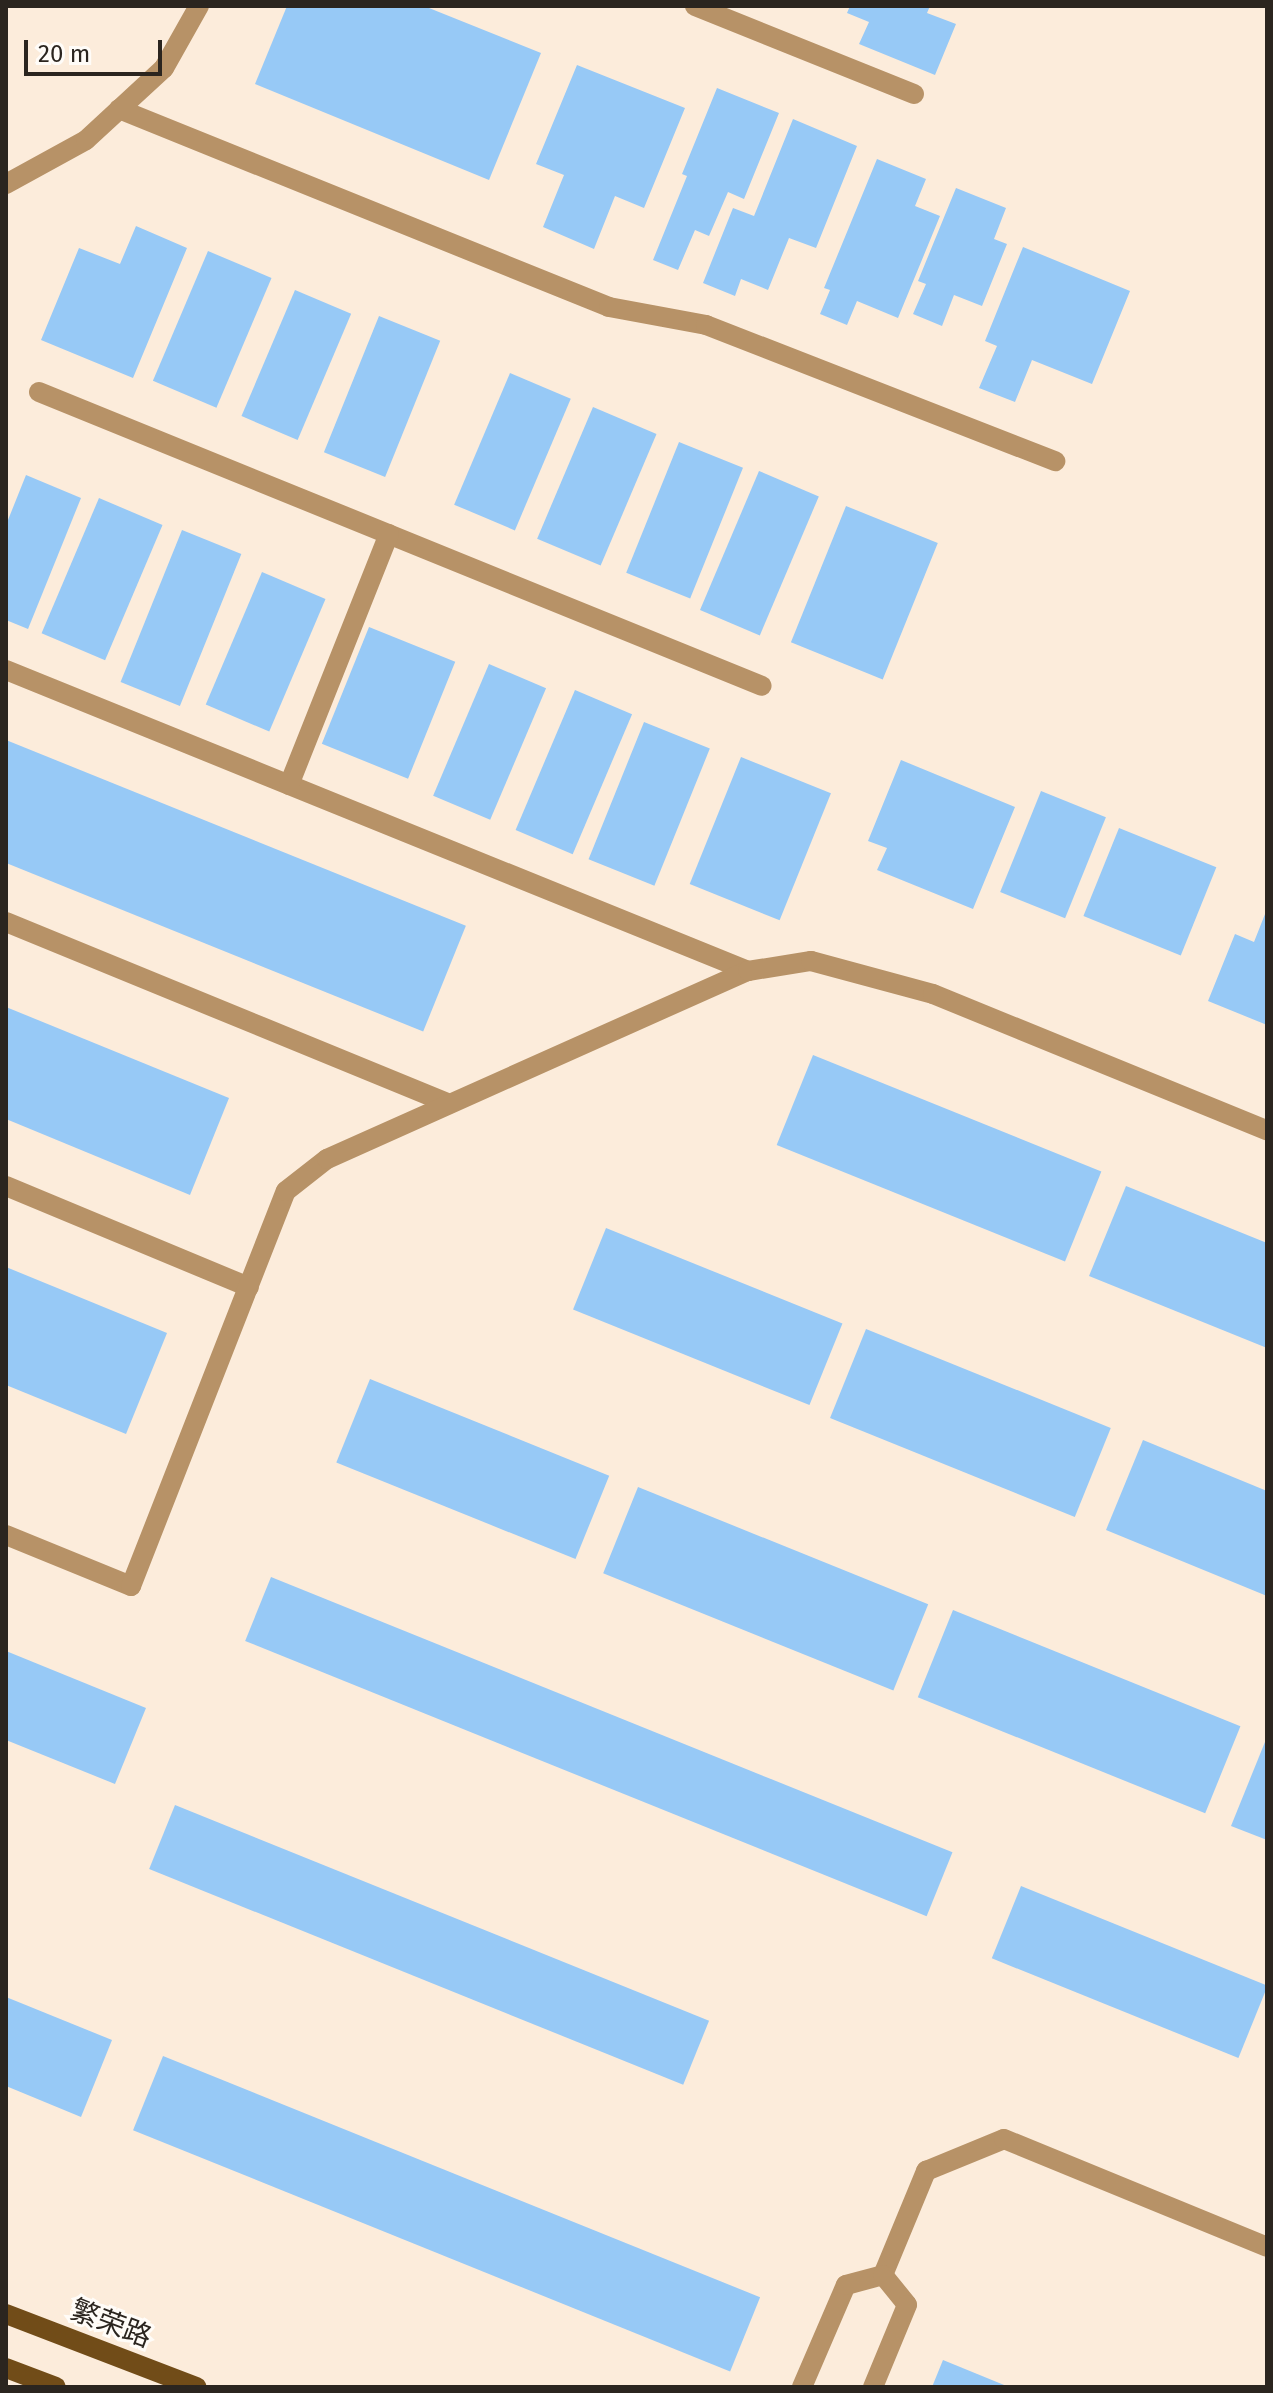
<!DOCTYPE html>
<html>
<head>
<meta charset="utf-8">
<style>
	body { margin:0 }
	#map { position:relative; width:1273px; height:2393px; overflow:hidden; background:#fcecdb; font-family:"Fira Sans","Noto Sans SC",sans-serif }
	div>[style] { position:absolute }
	.building>* { inset:0; background:#97c9f6; transform-origin:0 0 }
	.minor>* { height:20px; margin:-10px; padding:0 10px; transform-origin:10px; border-radius:10px; background:#b79267 }
	.major>* { height:20px; margin:-10px; padding:0 10px; transform-origin:10px; border-radius:10px; background:#714c18 }
	span { translate:-50% -50%; white-space:nowrap; text-align:center; line-height:1.15; -webkit-text-stroke:6px #fffcf8; paint-order:stroke }
	.street-label { font-size:28px; color:#2b251f }
	.frame { position:absolute; inset:0; border:8px solid #2b251f; pointer-events:none }
	.scale { position:absolute; left:24px; top:40px; width:138px; height:36px; box-sizing:border-box; border:4px solid #2b251f; border-top:0; padding-left:10px; font-size:24px; line-height:28px; white-space:nowrap; color:#2b251f; -webkit-text-stroke:6px #fffcf8; paint-order:stroke }
</style>
</head>
<body>
<div id="map">
	<div class="building">
		<i style="clip-path:polygon(287px 6px,424px 6px,541px 53px,489px 180px,255px 84px)"></i>
		<i style="clip-path:polygon(850px 6px,930px 6px,927px 13px,956px 24px,935px 75px,859px 44px,869px 22px,847px 13px)"></i>
		<i style="clip-path:polygon(577px 65px,685px 108px,644px 208px,615px 196px,594px 249px,543px 227px,564px 175px,536px 164px)"></i>
		<i style="clip-path:polygon(717px 88px,779px 113px,744px 199px,728px 192px,709px 236px,695px 230px,678px 270px,653px 260px,687px 176px,682px 174px)"></i>
		<i style="clip-path:polygon(793px 119px,857px 146px,816px 248px,789px 238px,768px 290px,741px 279px,735px 296px,703px 283px,733px 208px,754px 216px)"></i>
		<i style="clip-path:polygon(877px 159px,926px 179px,915px 206px,940px 216px,898px 318px,857px 301px,847px 325px,820px 314px,830px 290px,824px 288px)"></i>
		<i style="clip-path:polygon(956px 188px,1006px 208px,994px 239px,1007px 244px,982px 306px,954px 295px,942px 326px,913px 314px,926px 284px,918px 281px)"></i>
		<i style="clip-path:polygon(136px 226px,187px 248px,133px 378px,41px 340px,79px 248px,120px 264px)"></i>
		<i style="clip-path:polygon(1023px 247px,1130px 291px,1092px 384px,1032px 360px,1015px 402px,979px 388px,997px 346px,985px 341px)"></i>
		<i style="left:208px;top:251px;width:69px;height:141px;rotate:23deg"></i>
		<i style="left:295px;top:290px;width:61px;height:137px;rotate:23deg"></i>
		<i style="left:379px;top:316px;width:66px;height:147px;rotate:22deg"></i>
		<i style="left:510px;top:373px;width:66px;height:143px;rotate:23deg"></i>
		<i style="left:593px;top:407px;width:69px;height:143px;rotate:23deg"></i>
		<i style="left:679px;top:442px;width:69px;height:141px;rotate:22deg"></i>
		<i style="left:759px;top:471px;width:65px;height:151px;rotate:23deg"></i>
		<i style="clip-path:polygon(26px 475px,81px 498px,28px 629px,6px 620px,6px 525px)"></i>
		<i style="left:99px;top:498px;width:69px;height:147px;rotate:23deg"></i>
		<i style="left:846px;top:506px;width:99px;height:147px;rotate:22deg"></i>
		<i style="left:182px;top:530px;width:64px;height:164px;rotate:22deg"></i>
		<i style="left:262px;top:572px;width:69px;height:144px;rotate:23deg"></i>
		<i style="left:369px;top:627px;width:93px;height:126px;rotate:22deg"></i>
		<i style="left:489px;top:664px;width:62px;height:143px;rotate:23deg"></i>
		<i style="left:575px;top:690px;width:62px;height:152px;rotate:23deg"></i>
		<i style="left:644px;top:722px;width:71px;height:148px;rotate:22deg"></i>
		<i style="left:6px;top:740px;width:496px;height:114px;rotate:22deg"></i>
		<i style="left:741px;top:757px;width:97px;height:137px;rotate:22deg"></i>
		<i style="clip-path:polygon(901px 760px,1015px 807px,973px 909px,877px 870px,887px 848px,868px 841px)"></i>
		<i style="left:1041px;top:791px;width:70px;height:109px;rotate:22deg"></i>
		<i style="left:1119px;top:828px;width:105px;height:95px;rotate:22deg"></i>
		<i style="clip-path:polygon(1267px 909px,1267px 1025px,1208px 1001px,1235px 934px,1254px 942px)"></i>
		<i style="clip-path:polygon(6px 1007px,229px 1098px,190px 1195px,6px 1119px)"></i>
		<i style="left:813px;top:1055px;width:311px;height:97px;rotate:22deg"></i>
		<i style="clip-path:polygon(1126px 1186px,1267px 1243px,1267px 1348px,1089px 1276px)"></i>
		<i style="left:606px;top:1228px;width:255px;height:88px;rotate:22deg"></i>
		<i style="clip-path:polygon(6px 1267px,167px 1333px,126px 1434px,6px 1385px)"></i>
		<i style="left:866px;top:1329px;width:264px;height:96px;rotate:22deg"></i>
		<i style="left:370px;top:1379px;width:258px;height:90px;rotate:22deg"></i>
		<i style="clip-path:polygon(1143px 1440px,1267px 1491px,1267px 1596px,1106px 1530px)"></i>
		<i style="left:638px;top:1487px;width:313px;height:93px;rotate:22deg"></i>
		<i style="left:271px;top:1577px;width:735px;height:69px;rotate:22deg"></i>
		<i style="left:953px;top:1610px;width:310px;height:94px;rotate:22deg"></i>
		<i style="clip-path:polygon(6px 1651px,146px 1708px,115px 1784px,6px 1740px)"></i>
		<i style="clip-path:polygon(1267px 1737px,1267px 1840px,1231px 1826px)"></i>
		<i style="left:175px;top:1805px;width:576px;height:69px;rotate:22deg"></i>
		<i style="left:1021px;top:1886px;width:266px;height:78px;rotate:22deg"></i>
		<i style="clip-path:polygon(6px 1997px,112px 2040px,81px 2117px,6px 2086px)"></i>
		<i style="left:163px;top:2056px;width:644px;height:80px;rotate:22deg"></i>
		<i style="clip-path:polygon(943px 2360px,1009px 2387px,932px 2387px)"></i>
	</div>
	<div class="minor">
		<i style="left:695px;top:6px;width:236px;rotate:21.9deg"></i>
		<i style="left:119px;top:109px;width:528px;rotate:22deg"></i>
		<i style="left:609px;top:307px;width:99px;rotate:10.5deg"></i>
		<i style="left:706px;top:325px;width:375px;rotate:21.3deg"></i>
		<i style="left:6px;top:184px;width:91px;rotate:-28.8deg"></i>
		<i style="left:86px;top:140px;width:106px;rotate:-42.7deg"></i>
		<i style="left:164px;top:68px;width:71px;rotate:-60.6deg"></i>
		<i style="left:39px;top:392px;width:780px;rotate:22.13deg"></i>
		<i style="left:6px;top:670px;width:801px;rotate:22.08deg"></i>
		<i style="left:289px;top:785px;width:270px;rotate:-68.3deg"></i>
		<i style="left:6px;top:922px;width:479px;rotate:22.3deg"></i>
		<i style="left:6px;top:1186px;width:263px;rotate:22.6deg"></i>
		<i style="left:6px;top:1535px;width:135px;rotate:22.2deg"></i>
		<i style="left:131px;top:1586px;width:424px;rotate:-68.6deg"></i>
		<i style="left:286px;top:1191px;width:52px;rotate:-38deg"></i>
		<i style="left:327px;top:1159px;width:461px;rotate:-24.1deg"></i>
		<i style="left:748px;top:971px;width:64px;rotate:-9deg"></i>
		<i style="left:811px;top:961px;width:126px;rotate:15.1deg"></i>
		<i style="left:933px;top:994px;width:361px;rotate:22.2deg"></i>
		<i style="left:883px;top:2275px;width:113px;rotate:-67.5deg"></i>
		<i style="left:926px;top:2171px;width:84px;rotate:-22.3deg"></i>
		<i style="left:1004px;top:2139px;width:284px;rotate:22.3deg"></i>
		<i style="left:802px;top:2387px;width:111px;rotate:-66.7deg"></i>
		<i style="left:846px;top:2285px;width:38px;rotate:-15deg"></i>
		<i style="left:883px;top:2275px;width:38px;rotate:51deg"></i>
		<i style="left:907px;top:2305px;width:89px;rotate:112.5deg"></i>
	</div>
	<div class="major">
		<i style="left:6px;top:2314px;width:204px;rotate:21deg"></i>
		<i style="left:6px;top:2368px;width:53px;rotate:20.8deg"></i>
	</div>
	<div class="street-label">
		<span style="left:111px;top:2324px;rotate:21deg">繁荣路</span>
	</div>
	<div class="frame"></div>
	<div class="scale">20 m</div>
</div>
</body>
</html>
